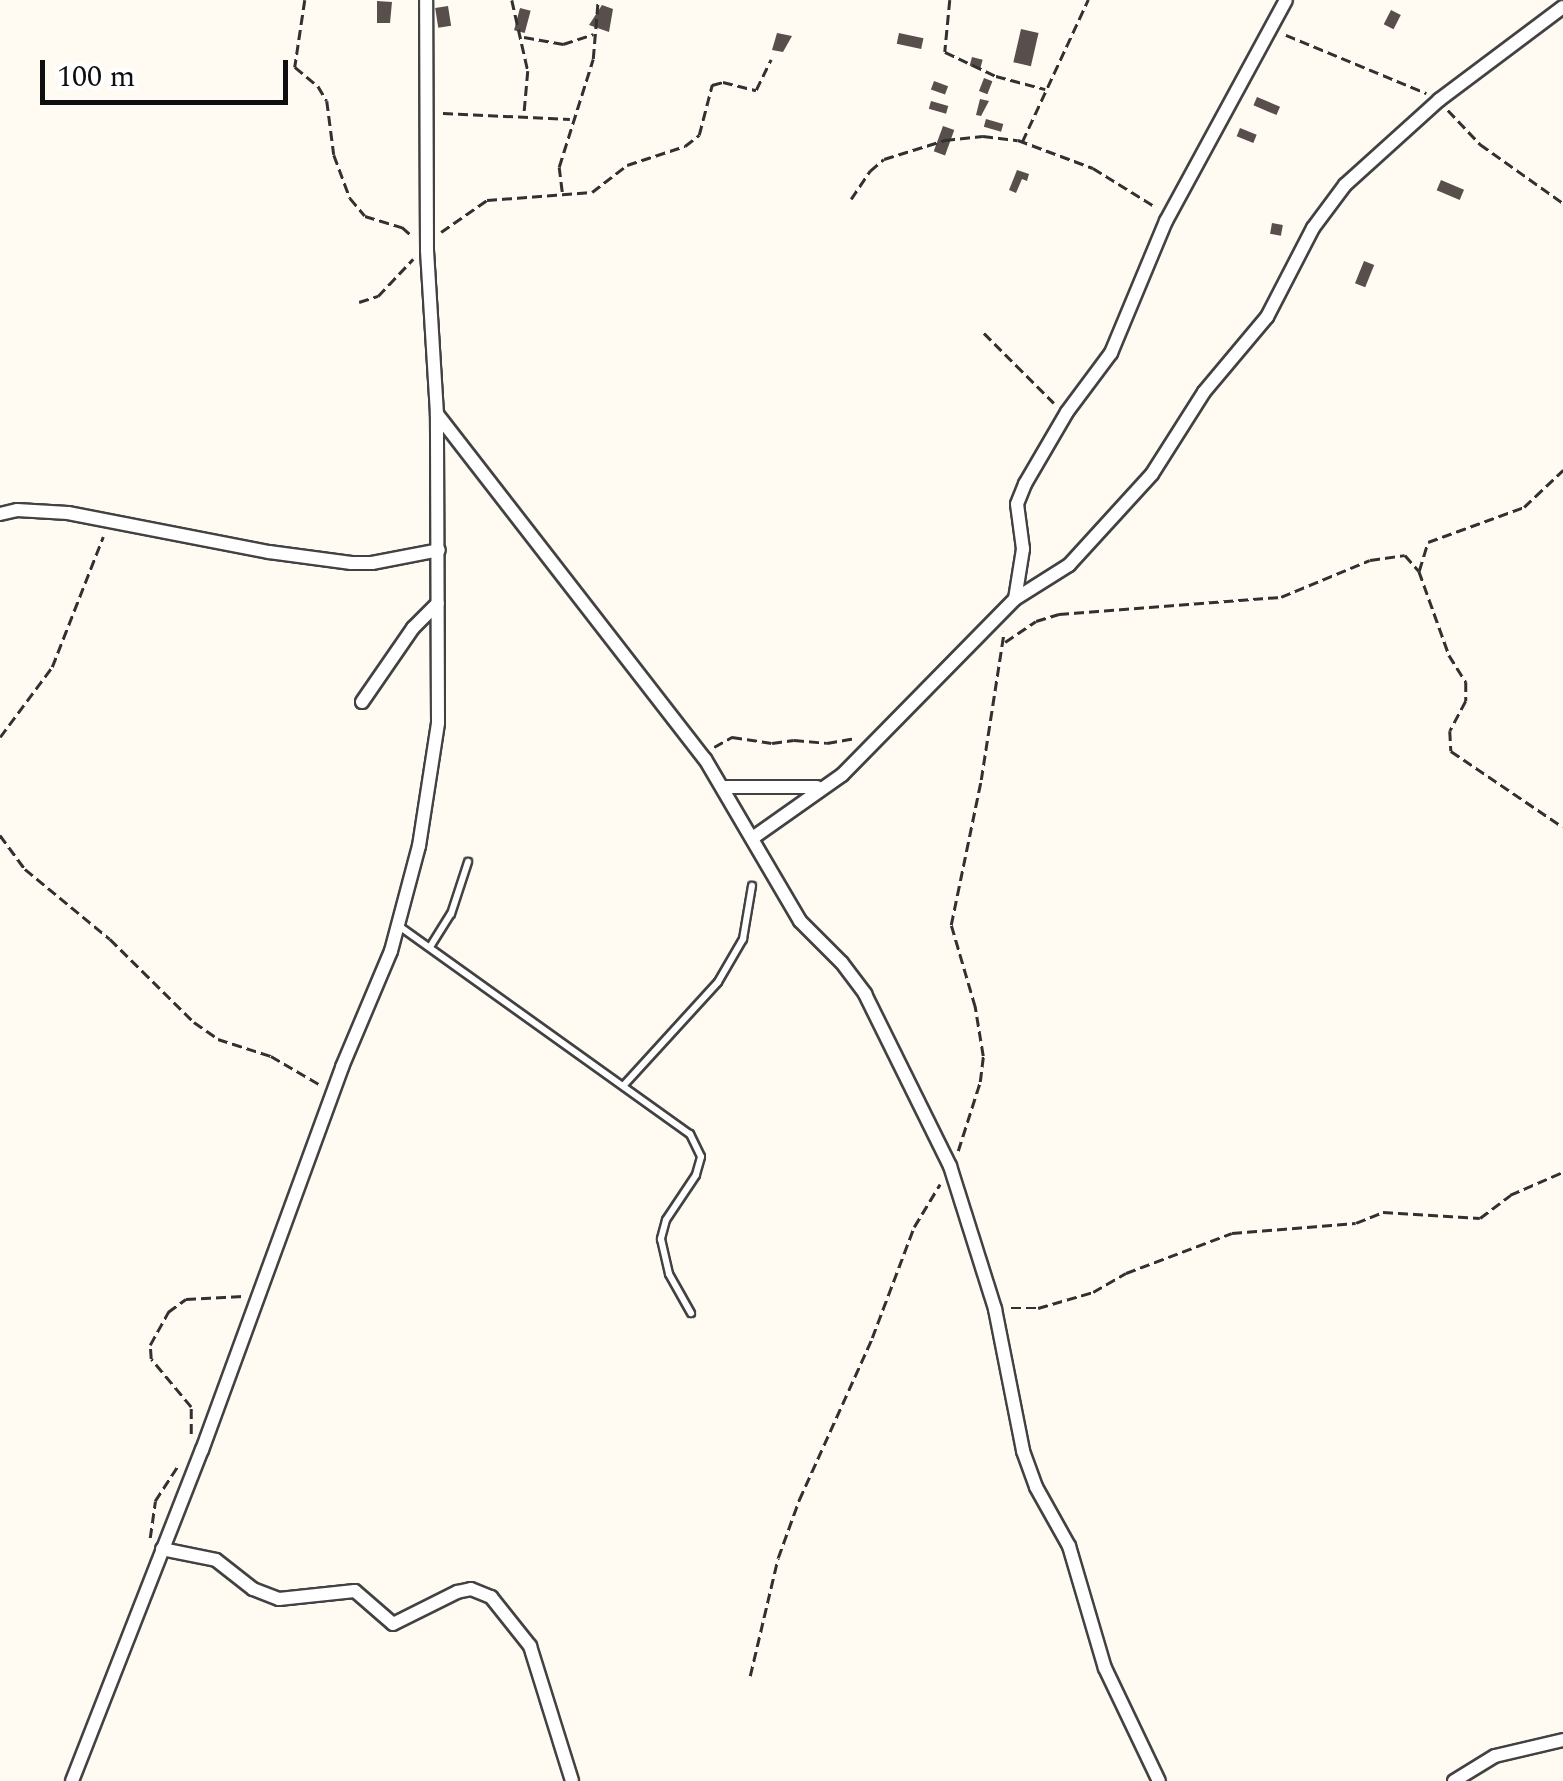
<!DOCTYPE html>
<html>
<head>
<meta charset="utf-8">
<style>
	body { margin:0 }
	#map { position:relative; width:1563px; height:1781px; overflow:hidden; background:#fffaf2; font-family:Spectral,serif }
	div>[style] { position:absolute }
	.building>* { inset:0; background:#584e4c; transform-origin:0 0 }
	.path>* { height:2.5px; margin-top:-1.25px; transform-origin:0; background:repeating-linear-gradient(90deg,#313131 0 10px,transparent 0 15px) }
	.roads { filter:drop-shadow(2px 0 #424242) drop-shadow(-2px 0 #424242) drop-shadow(0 2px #424242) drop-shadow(0 -2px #424242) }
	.lane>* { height:6px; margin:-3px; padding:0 3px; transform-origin:3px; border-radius:3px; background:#fff }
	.street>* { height:12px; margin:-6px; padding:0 6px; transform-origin:6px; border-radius:6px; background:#fff }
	span { translate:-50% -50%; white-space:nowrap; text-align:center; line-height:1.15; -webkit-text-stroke:10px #fff; paint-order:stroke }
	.scale { position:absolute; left:40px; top:60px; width:248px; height:45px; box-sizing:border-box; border:5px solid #0f0f0f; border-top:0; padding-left:12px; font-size:30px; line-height:35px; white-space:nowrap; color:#0f0f0f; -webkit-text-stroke:8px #fff; paint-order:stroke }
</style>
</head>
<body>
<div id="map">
	<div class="building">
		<i style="clip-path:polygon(377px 1px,392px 2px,390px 23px,377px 23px)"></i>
		<i style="clip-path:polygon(602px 5px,613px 9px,609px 32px,589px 25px)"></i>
		<i style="left:448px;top:6px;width:20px;height:13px;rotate:81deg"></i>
		<i style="left:520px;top:8px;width:11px;height:23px;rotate:15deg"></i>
		<i style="left:1391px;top:10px;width:11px;height:16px;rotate:27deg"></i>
		<i style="left:1021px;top:29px;width:18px;height:34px;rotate:13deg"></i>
		<i style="clip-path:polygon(777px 33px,792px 36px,783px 52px,772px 50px)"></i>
		<i style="left:899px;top:33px;width:25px;height:11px;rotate:12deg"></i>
		<i style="left:972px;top:57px;width:11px;height:9px;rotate:15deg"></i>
		<i style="left:984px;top:78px;width:9px;height:14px;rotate:21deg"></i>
		<i style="left:934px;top:81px;width:15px;height:9px;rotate:20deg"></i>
		<i style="left:1257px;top:97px;width:25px;height:9px;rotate:23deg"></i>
		<i style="clip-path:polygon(980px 99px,989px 101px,981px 116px,976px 115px)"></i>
		<i style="left:931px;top:101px;width:18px;height:8px;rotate:16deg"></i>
		<i style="left:986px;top:119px;width:18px;height:8px;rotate:16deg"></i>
		<i style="left:943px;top:126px;width:12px;height:27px;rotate:20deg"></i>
		<i style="left:1240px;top:128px;width:18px;height:9px;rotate:22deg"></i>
		<i style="clip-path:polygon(1017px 170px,1029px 174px,1027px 181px,1022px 179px,1016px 193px,1009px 190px)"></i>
		<i style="left:1441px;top:180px;width:25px;height:11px;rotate:23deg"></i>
		<i style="left:1272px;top:223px;width:11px;height:11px;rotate:10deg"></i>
		<i style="left:1364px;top:261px;width:11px;height:24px;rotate:22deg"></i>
	</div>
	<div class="path">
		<i style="left:305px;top:0;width:68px;rotate:98.5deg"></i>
		<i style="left:295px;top:67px;width:30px;rotate:40deg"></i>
		<i style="left:318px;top:86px;width:17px;rotate:59deg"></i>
		<i style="left:327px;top:101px;width:54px;rotate:82.6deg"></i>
		<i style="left:334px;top:155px;width:46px;rotate:69.6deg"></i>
		<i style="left:350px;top:198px;width:23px;rotate:50deg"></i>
		<i style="left:365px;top:216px;width:39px;rotate:17deg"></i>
		<i style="left:402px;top:227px;width:12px;rotate:42deg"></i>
		<i style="left:512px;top:0;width:73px;rotate:77.3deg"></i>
		<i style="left:528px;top:71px;width:45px;rotate:95.1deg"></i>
		<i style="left:950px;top:0;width:52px;rotate:95.5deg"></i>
		<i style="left:945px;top:52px;width:56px;rotate:25.2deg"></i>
		<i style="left:996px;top:76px;width:51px;rotate:14.9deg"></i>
		<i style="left:1286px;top:35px;width:152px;rotate:22.5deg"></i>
		<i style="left:524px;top:37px;width:40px;rotate:10deg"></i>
		<i style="left:563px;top:44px;width:32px;rotate:-18deg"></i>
		<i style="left:1448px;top:110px;width:47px;rotate:46.7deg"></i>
		<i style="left:1480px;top:144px;width:102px;rotate:35.4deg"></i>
		<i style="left:443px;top:113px;width:127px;rotate:2.7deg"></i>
		<i style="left:1022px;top:142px;width:157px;rotate:-65.1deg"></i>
		<i style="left:562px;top:192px;width:25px;rotate:-97deg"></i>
		<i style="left:559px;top:167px;width:113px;rotate:-72.5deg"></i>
		<i style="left:593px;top:59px;width:59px;rotate:-85.2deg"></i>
		<i style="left:851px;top:199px;width:34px;rotate:-56deg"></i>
		<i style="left:870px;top:171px;width:18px;rotate:-41deg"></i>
		<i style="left:884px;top:159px;width:64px;rotate:-17.3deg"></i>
		<i style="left:945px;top:140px;width:38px;rotate:-6deg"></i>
		<i style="left:983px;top:136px;width:35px;rotate:7deg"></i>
		<i style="left:1018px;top:140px;width:80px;rotate:20.5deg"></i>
		<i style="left:1093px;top:168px;width:74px;rotate:31.8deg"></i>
		<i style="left:441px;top:232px;width:56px;rotate:-34.8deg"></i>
		<i style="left:487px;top:200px;width:105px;rotate:-4.4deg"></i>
		<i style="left:592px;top:192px;width:44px;rotate:-37.6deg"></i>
		<i style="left:627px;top:165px;width:61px;rotate:-18.1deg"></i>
		<i style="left:685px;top:146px;width:18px;rotate:-38deg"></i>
		<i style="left:699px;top:135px;width:52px;rotate:-75.4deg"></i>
		<i style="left:712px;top:85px;width:11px;rotate:-15deg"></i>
		<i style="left:723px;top:82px;width:34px;rotate:14deg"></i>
		<i style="left:756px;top:90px;width:34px;rotate:-64deg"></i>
		<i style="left:359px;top:302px;width:20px;rotate:-18deg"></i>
		<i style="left:378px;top:296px;width:51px;rotate:-46.6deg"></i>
		<i style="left:984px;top:333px;width:99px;rotate:45deg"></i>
		<i style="left:1419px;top:571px;width:30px;rotate:-73deg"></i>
		<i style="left:1428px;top:542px;width:102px;rotate:-20deg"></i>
		<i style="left:1524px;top:507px;width:54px;rotate:-43.5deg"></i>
		<i style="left:1005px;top:642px;width:37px;rotate:-34deg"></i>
		<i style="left:1036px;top:621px;width:24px;rotate:-17deg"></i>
		<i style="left:1059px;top:614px;width:223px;rotate:-4.4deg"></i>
		<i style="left:1281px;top:597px;width:96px;rotate:-22.6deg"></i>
		<i style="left:1370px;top:560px;width:35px;rotate:-8deg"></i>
		<i style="left:1405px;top:555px;width:21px;rotate:49deg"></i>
		<i style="left:1419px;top:571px;width:89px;rotate:70.3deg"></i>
		<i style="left:1449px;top:655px;width:32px;rotate:58deg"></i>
		<i style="left:1466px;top:682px;width:19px;rotate:90deg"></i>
		<i style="left:1466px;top:701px;width:34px;rotate:118deg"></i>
		<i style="left:1450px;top:731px;width:20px;rotate:87deg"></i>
		<i style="left:1451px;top:751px;width:135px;rotate:34.2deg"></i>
		<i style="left:0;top:737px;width:87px;rotate:-53.4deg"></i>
		<i style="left:52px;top:667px;width:140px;rotate:-68.6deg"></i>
		<i style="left:714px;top:747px;width:21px;rotate:-29deg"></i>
		<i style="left:732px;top:737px;width:40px;rotate:8.5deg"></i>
		<i style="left:772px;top:743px;width:22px;rotate:-8deg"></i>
		<i style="left:794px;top:740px;width:33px;rotate:5deg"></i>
		<i style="left:827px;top:743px;width:29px;rotate:-10deg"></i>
		<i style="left:0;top:835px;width:42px;rotate:53.7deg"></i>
		<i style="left:25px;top:869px;width:110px;rotate:39.5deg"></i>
		<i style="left:110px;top:939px;width:118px;rotate:44.7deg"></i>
		<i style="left:194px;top:1022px;width:29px;rotate:35deg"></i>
		<i style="left:218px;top:1039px;width:56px;rotate:17.8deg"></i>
		<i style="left:271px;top:1056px;width:56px;rotate:30.3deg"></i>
		<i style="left:958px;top:1151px;width:72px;rotate:-72.3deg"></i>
		<i style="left:980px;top:1082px;width:26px;rotate:-83deg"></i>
		<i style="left:983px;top:1056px;width:50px;rotate:-99.3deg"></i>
		<i style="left:975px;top:1007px;width:85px;rotate:-106.3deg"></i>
		<i style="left:951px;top:925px;width:148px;rotate:-78.3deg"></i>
		<i style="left:981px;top:780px;width:150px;rotate:-81.2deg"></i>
		<i style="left:1011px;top:1308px;width:27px"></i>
		<i style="left:1038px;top:1308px;width:57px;rotate:-16.2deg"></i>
		<i style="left:1093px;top:1292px;width:38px;rotate:-30deg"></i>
		<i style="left:1126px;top:1273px;width:113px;rotate:-20.7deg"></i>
		<i style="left:1232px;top:1233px;width:124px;rotate:-4.6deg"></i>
		<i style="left:1356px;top:1223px;width:29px;rotate:-22deg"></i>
		<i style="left:1383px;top:1212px;width:97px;rotate:3.5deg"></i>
		<i style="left:1480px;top:1218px;width:38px;rotate:-37deg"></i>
		<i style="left:1510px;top:1195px;width:58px;rotate:-23.5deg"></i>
		<i style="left:191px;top:1434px;width:27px;rotate:-90deg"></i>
		<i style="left:191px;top:1407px;width:62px;rotate:-129.8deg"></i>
		<i style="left:151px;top:1359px;width:14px;rotate:-94deg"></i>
		<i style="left:150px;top:1345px;width:38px;rotate:-61deg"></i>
		<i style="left:168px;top:1312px;width:22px;rotate:-36deg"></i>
		<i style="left:186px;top:1299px;width:57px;rotate:-3deg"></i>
		<i style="left:150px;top:1538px;width:37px;rotate:-82deg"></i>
		<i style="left:155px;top:1501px;width:44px;rotate:-57deg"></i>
		<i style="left:750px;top:1676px;width:121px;rotate:-76.7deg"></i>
		<i style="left:778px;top:1558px;width:62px;rotate:-70.1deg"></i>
		<i style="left:799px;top:1500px;width:178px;rotate:-65.7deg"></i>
		<i style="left:872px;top:1338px;width:119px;rotate:-69.3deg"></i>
		<i style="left:914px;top:1227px;width:50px;rotate:-58.8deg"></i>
	</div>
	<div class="roads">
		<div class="lane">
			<i style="left:399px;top:926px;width:358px;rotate:35.6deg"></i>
			<i style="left:690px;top:1134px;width:25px;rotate:64deg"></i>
			<i style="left:701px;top:1157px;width:19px;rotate:106deg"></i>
			<i style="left:696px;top:1175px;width:54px;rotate:123.7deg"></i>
			<i style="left:666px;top:1220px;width:20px;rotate:105deg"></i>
			<i style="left:661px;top:1239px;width:36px;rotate:77deg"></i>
			<i style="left:669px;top:1274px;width:45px;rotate:60.6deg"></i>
			<i style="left:430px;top:947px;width:39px;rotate:-58deg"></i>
			<i style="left:451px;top:914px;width:55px;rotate:-71.9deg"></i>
			<i style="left:624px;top:1085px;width:139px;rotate:-47.6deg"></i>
			<i style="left:718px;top:982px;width:50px;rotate:-59.8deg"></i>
			<i style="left:743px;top:939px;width:54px;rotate:-80.4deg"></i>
		</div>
		<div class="street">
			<i style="left:437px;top:414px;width:437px;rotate:52.2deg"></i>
			<i style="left:705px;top:759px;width:188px;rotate:59.6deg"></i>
			<i style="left:800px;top:921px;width:59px;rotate:45deg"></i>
			<i style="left:842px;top:963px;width:39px;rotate:53deg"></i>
			<i style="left:865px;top:994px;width:192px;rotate:63.7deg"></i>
			<i style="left:950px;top:1166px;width:150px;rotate:72.5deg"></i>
			<i style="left:995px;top:1309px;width:145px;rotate:78.8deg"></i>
			<i style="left:1023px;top:1451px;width:38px;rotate:70deg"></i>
			<i style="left:1036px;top:1487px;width:68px;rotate:60.8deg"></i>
			<i style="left:1069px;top:1546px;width:127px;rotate:73.6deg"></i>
			<i style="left:1105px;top:1668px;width:125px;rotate:64.5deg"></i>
			<i style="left:0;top:514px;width:17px;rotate:-13deg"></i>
			<i style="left:17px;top:510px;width:51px;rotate:3.4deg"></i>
			<i style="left:68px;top:513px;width:205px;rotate:11deg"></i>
			<i style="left:269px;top:552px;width:83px;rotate:7.6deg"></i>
			<i style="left:351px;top:563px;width:21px"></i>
			<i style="left:372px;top:563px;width:68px;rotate:-11deg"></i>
			<i style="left:1015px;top:599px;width:64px;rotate:-32.2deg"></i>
			<i style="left:1069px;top:565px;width:123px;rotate:-47.6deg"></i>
			<i style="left:1152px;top:474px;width:97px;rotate:-57.6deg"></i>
			<i style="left:1204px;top:392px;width:98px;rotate:-50deg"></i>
			<i style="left:1267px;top:317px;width:100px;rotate:-62.7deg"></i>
			<i style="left:1313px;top:228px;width:54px;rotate:-53.3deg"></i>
			<i style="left:1345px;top:185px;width:127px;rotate:-42.1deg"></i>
			<i style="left:1439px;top:100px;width:155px;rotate:-36.9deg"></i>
			<i style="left:362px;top:702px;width:90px;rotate:-55.4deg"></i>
			<i style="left:413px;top:628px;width:35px;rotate:-45deg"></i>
			<i style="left:725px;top:787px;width:92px"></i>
			<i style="left:754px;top:837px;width:108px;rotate:-35.2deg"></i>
			<i style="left:842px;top:775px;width:247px;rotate:-45.5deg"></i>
			<i style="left:1015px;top:599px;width:51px;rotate:-80.9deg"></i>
			<i style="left:1023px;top:549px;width:45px;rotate:-97.6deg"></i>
			<i style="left:1017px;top:504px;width:22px;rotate:-68deg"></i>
			<i style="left:1025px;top:484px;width:83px;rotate:-59.7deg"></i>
			<i style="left:1067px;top:412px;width:74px;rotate:-53.3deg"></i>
			<i style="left:1111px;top:353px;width:143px;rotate:-67.4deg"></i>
			<i style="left:1166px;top:221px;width:251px;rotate:-61.5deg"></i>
			<i style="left:162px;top:1549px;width:55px;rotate:11.5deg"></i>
			<i style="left:216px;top:1560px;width:47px;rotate:38.1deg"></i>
			<i style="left:253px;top:1589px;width:28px;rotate:21deg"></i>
			<i style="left:279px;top:1599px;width:76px;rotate:-6deg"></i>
			<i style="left:355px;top:1591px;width:50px;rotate:41deg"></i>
			<i style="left:393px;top:1624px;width:72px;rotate:-26.6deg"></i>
			<i style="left:457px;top:1592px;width:14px;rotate:-12deg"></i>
			<i style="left:471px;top:1589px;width:22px;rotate:22deg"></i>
			<i style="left:491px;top:1597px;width:63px;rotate:51.5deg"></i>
			<i style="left:530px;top:1646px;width:141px;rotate:72.7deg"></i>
			<i style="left:72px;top:1781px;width:356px;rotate:-68.6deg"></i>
			<i style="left:202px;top:1450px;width:408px;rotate:-69.9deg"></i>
			<i style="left:342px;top:1067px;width:126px;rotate:-67.1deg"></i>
			<i style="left:391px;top:951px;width:109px;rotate:-75.1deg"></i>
			<i style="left:419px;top:846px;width:124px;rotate:-81.2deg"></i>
			<i style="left:438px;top:723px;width:309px;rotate:-90.2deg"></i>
			<i style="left:437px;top:414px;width:164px;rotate:-93.5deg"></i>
			<i style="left:427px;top:250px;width:250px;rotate:-90.2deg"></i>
			<i style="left:1454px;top:1781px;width:48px;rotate:-31.4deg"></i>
			<i style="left:1495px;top:1756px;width:70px;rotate:-13.2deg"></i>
		</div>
	</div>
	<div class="scale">100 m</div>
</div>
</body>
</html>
